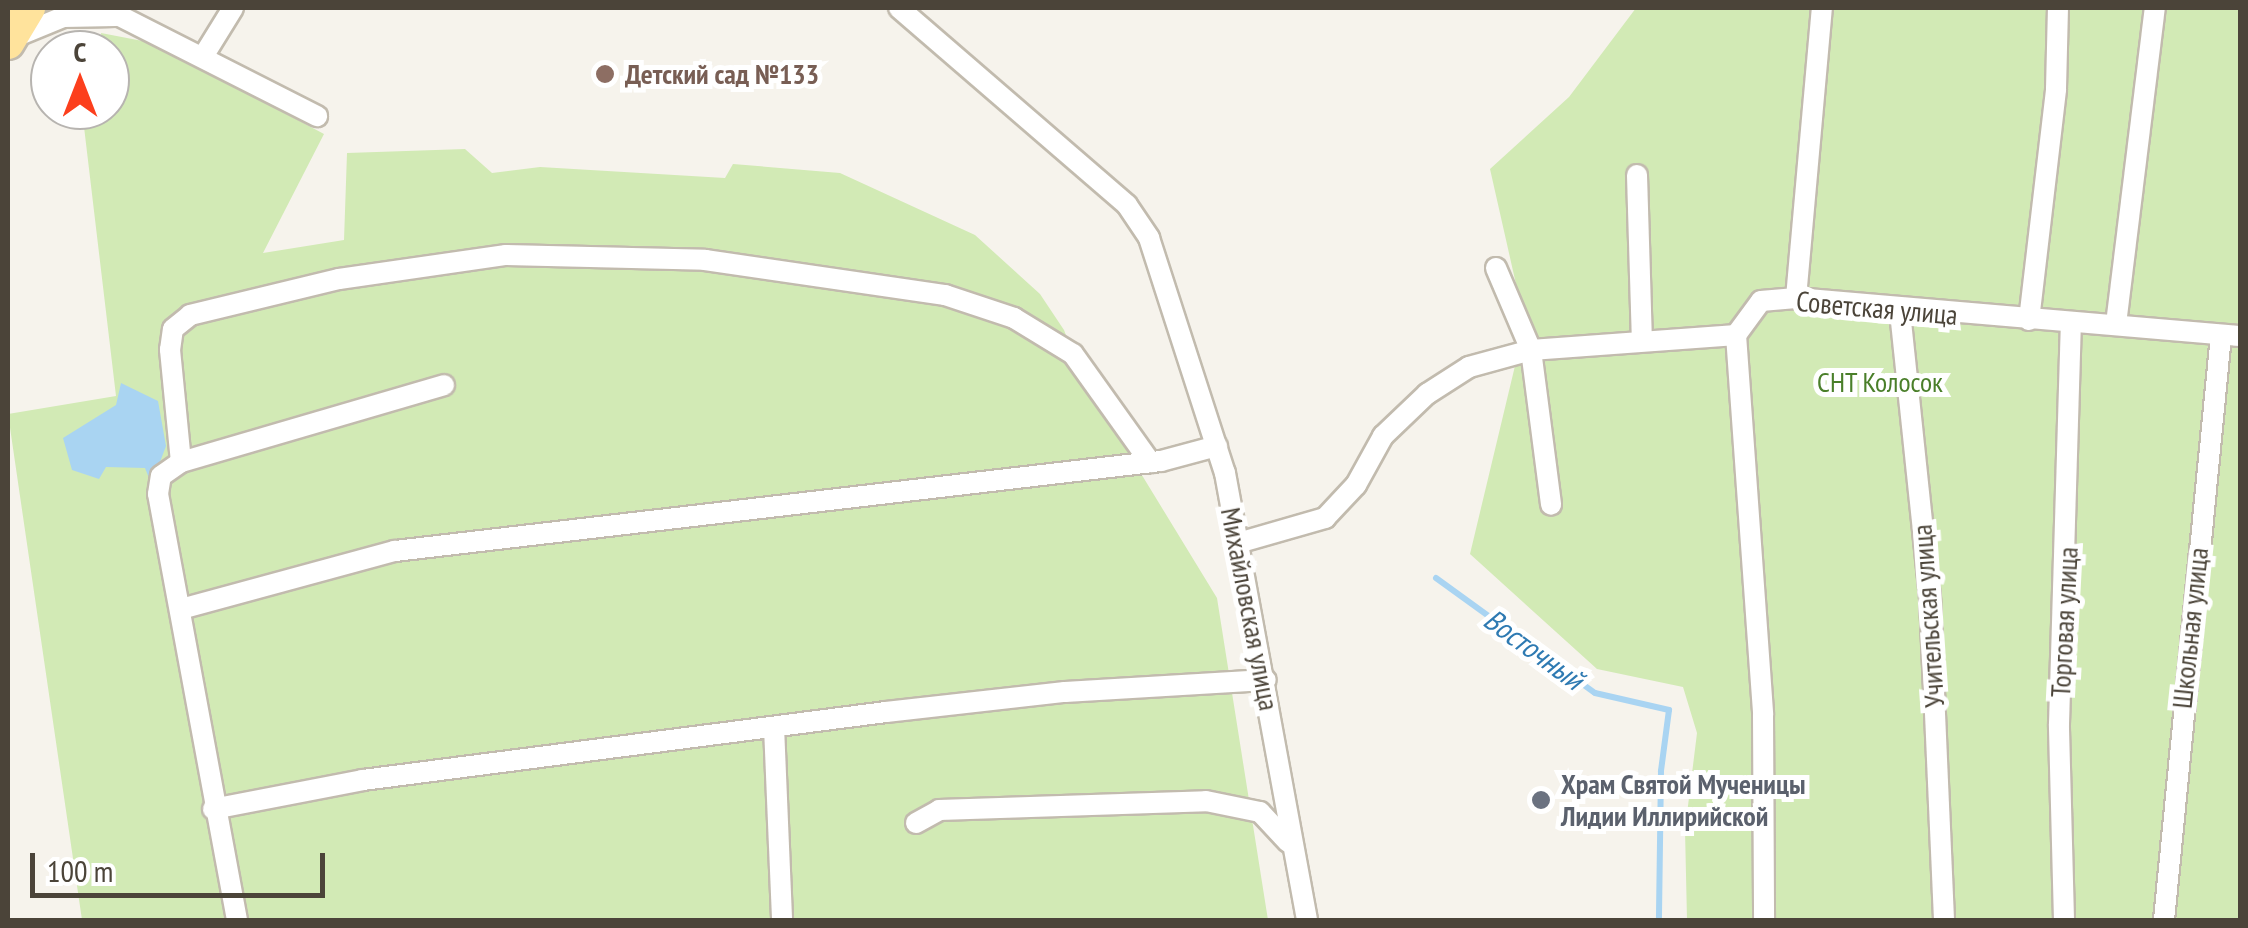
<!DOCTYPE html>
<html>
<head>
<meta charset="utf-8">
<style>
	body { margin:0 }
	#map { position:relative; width:2248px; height:928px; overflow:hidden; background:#f6f3ec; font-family:"PT Sans Narrow",sans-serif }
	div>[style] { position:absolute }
	.green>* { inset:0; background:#d2eab5 }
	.water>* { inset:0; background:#a9d4f2 }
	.stream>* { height:6px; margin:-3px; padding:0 3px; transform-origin:3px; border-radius:3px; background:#a9d4f2 }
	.roads { filter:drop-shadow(2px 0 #c2bbae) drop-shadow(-2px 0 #c2bbae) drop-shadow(0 2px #c2bbae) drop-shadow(0 -2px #c2bbae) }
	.street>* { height:20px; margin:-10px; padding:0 10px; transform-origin:10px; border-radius:10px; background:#fff }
	.primary>* { height:32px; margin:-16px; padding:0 16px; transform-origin:16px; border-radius:16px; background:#ffe39c }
	.dots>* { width:28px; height:28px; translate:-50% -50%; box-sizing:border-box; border:5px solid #fff; border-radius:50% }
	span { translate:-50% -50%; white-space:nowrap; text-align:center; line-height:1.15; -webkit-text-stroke:10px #fff; paint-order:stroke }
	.education-label { font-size:28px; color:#785e54; font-weight:700 }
	.left { translate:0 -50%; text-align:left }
	.street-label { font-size:28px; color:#4b4439 }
	.park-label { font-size:28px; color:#4a7f2a }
	.worship-label { font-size:28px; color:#5b616d; font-weight:700 }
	.water-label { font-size:30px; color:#2e7ab2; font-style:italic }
	.frame { position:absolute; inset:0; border:10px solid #4b4439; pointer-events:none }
	.north { position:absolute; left:30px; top:30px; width:100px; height:100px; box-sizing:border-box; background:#fff; border:2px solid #b7b4b0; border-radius:50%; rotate:0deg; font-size:28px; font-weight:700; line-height:40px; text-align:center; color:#4b4439 }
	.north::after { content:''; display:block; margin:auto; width:35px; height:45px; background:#fc3f1d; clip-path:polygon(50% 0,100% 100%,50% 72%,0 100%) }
	.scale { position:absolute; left:30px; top:853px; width:295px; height:45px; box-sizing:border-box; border:5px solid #4b4439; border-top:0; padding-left:12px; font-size:30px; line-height:35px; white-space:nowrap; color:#4b4439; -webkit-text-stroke:8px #fff; paint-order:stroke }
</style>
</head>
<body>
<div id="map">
	<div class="green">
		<i style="clip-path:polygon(1636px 8px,2240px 8px,2240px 920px,1687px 920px,1685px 830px,1697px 733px,1683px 687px,1597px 669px,1470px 554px,1525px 324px,1490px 169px,1569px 97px)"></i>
		<i style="clip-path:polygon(101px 33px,153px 43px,324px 134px,263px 253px,344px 240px,347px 153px,465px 149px,492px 173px,540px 167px,725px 178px,733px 164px,840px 173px,975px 235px,1040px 294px,1064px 330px,1082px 377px,1217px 598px,1268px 920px,82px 920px,8px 414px,116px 396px,82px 110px,110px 110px,110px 50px,103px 50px)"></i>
	</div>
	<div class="water">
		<i style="clip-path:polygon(121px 383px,158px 401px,166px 446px,160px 462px,149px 478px,145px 468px,106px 467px,99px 479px,72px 470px,63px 438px,116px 405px)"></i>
	</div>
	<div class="stream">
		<i style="left:1436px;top:578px;width:196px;rotate:35.9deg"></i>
		<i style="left:1595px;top:693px;width:76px;rotate:12.9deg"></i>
		<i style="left:1669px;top:710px;width:62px;rotate:97.5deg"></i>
		<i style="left:1661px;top:771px;width:149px;rotate:90.8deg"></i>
	</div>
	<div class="roads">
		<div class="street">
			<i style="left:104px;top:8px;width:239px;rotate:26.9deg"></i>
			<i style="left:899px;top:8px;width:301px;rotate:40.8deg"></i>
			<i style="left:1127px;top:205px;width:40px;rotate:56deg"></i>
			<i style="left:1149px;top:238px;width:247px;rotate:72.1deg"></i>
			<i style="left:1225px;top:473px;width:454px;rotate:79.6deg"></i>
			<i style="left:17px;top:36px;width:50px;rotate:-22.4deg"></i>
			<i style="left:63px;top:17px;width:53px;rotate:-1.1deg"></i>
			<i style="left:204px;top:55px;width:55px;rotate:-58.3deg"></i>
			<i style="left:1637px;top:175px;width:165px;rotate:88.3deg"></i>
			<i style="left:1496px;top:268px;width:89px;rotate:66.9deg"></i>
			<i style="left:1531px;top:350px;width:156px;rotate:82.6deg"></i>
			<i style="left:1796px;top:298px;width:291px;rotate:-84.9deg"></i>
			<i style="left:1900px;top:312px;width:289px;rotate:84deg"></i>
			<i style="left:1930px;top:599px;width:321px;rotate:87.5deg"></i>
			<i style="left:2029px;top:320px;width:233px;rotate:-83.3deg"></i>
			<i style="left:2056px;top:89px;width:81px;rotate:-88.6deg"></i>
			<i style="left:2116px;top:324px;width:318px;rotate:-83deg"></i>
			<i style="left:1736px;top:335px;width:381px;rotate:85.9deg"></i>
			<i style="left:1763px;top:715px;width:205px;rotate:89.7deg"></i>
			<i style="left:181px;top:462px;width:274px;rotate:-16.3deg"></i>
			<i style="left:1238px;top:543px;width:91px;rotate:-16deg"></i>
			<i style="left:1325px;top:518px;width:45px;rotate:-46.8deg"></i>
			<i style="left:1356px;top:485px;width:56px;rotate:-61.1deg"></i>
			<i style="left:1383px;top:436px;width:61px;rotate:-43.7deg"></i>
			<i style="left:1427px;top:394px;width:50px;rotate:-32.7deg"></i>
			<i style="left:1469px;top:367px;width:64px;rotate:-15.3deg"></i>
			<i style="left:1531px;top:350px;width:206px;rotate:-4.2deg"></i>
			<i style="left:1736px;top:335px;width:42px;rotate:-53.7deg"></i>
			<i style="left:1761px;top:301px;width:35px;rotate:-5deg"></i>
			<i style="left:1796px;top:298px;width:446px;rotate:4.9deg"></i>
			<i style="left:181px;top:609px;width:222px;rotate:-15.2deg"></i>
			<i style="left:395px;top:551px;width:771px;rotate:-6.7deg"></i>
			<i style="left:1161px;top:461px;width:58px;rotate:-15deg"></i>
			<i style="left:774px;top:727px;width:193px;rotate:87.6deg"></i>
			<i style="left:213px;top:809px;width:153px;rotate:-10.9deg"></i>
			<i style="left:363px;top:780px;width:527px;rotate:-7.41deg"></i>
			<i style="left:886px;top:712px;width:180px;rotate:-6.4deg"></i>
			<i style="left:1065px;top:692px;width:201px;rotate:-3.4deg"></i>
			<i style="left:916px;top:823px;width:26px;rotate:-29deg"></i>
			<i style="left:939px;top:810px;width:267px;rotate:-1.9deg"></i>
			<i style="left:1206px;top:801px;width:55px;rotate:11.5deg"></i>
			<i style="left:1260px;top:812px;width:41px;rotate:47deg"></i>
			<i style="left:237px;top:920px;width:433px;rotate:-100.5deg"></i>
			<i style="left:158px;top:494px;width:18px;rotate:-81deg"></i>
			<i style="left:161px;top:476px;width:24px;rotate:-35deg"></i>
			<i style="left:181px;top:462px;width:113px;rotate:-95.6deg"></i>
			<i style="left:170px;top:350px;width:21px;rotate:-82deg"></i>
			<i style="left:173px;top:329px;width:22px;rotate:-39deg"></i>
			<i style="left:190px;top:315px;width:153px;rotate:-13.6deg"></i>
			<i style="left:339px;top:279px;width:169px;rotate:-8.2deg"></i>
			<i style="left:506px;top:255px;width:199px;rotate:1.4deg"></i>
			<i style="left:705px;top:260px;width:243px;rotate:8.3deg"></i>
			<i style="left:945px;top:295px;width:73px;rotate:18.4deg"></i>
			<i style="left:1014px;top:318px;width:69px;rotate:31.4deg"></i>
			<i style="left:1073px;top:354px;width:133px;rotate:54.5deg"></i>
			<i style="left:2064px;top:920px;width:196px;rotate:-91.5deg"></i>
			<i style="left:2059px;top:724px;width:401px;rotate:-88.3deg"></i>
			<i style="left:2164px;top:920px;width:588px;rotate:-84.43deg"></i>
		</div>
		<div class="primary">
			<i style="left:8px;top:43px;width:41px;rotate:-59deg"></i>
		</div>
	</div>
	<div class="dots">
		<i style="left:605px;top:74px;background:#8d6e63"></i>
		<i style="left:1541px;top:800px;background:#6b7280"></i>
	</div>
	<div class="education-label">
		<span class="left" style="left:625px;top:74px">Детский сад №133</span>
	</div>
	<div class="street-label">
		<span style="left:1877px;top:308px;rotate:5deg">Советская улица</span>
		<span style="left:1250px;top:609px;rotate:79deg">Михайловская улица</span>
		<span style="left:1928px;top:616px;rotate:-94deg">Учительская улица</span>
		<span style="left:2064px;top:622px;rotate:-87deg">Торговая улица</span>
		<span style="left:2190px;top:628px;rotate:-84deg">Школьная улица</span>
	</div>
	<div class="park-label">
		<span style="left:1880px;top:382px">СНТ Колосок</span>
	</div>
	<div class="worship-label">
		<span class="left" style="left:1561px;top:800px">Храм Святой Мученицы<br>Лидии Иллирийской</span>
	</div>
	<div class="water-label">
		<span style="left:1534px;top:649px;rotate:36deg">Восточный</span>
	</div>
	<div class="frame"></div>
	<div class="north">С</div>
	<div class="scale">100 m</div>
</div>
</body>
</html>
